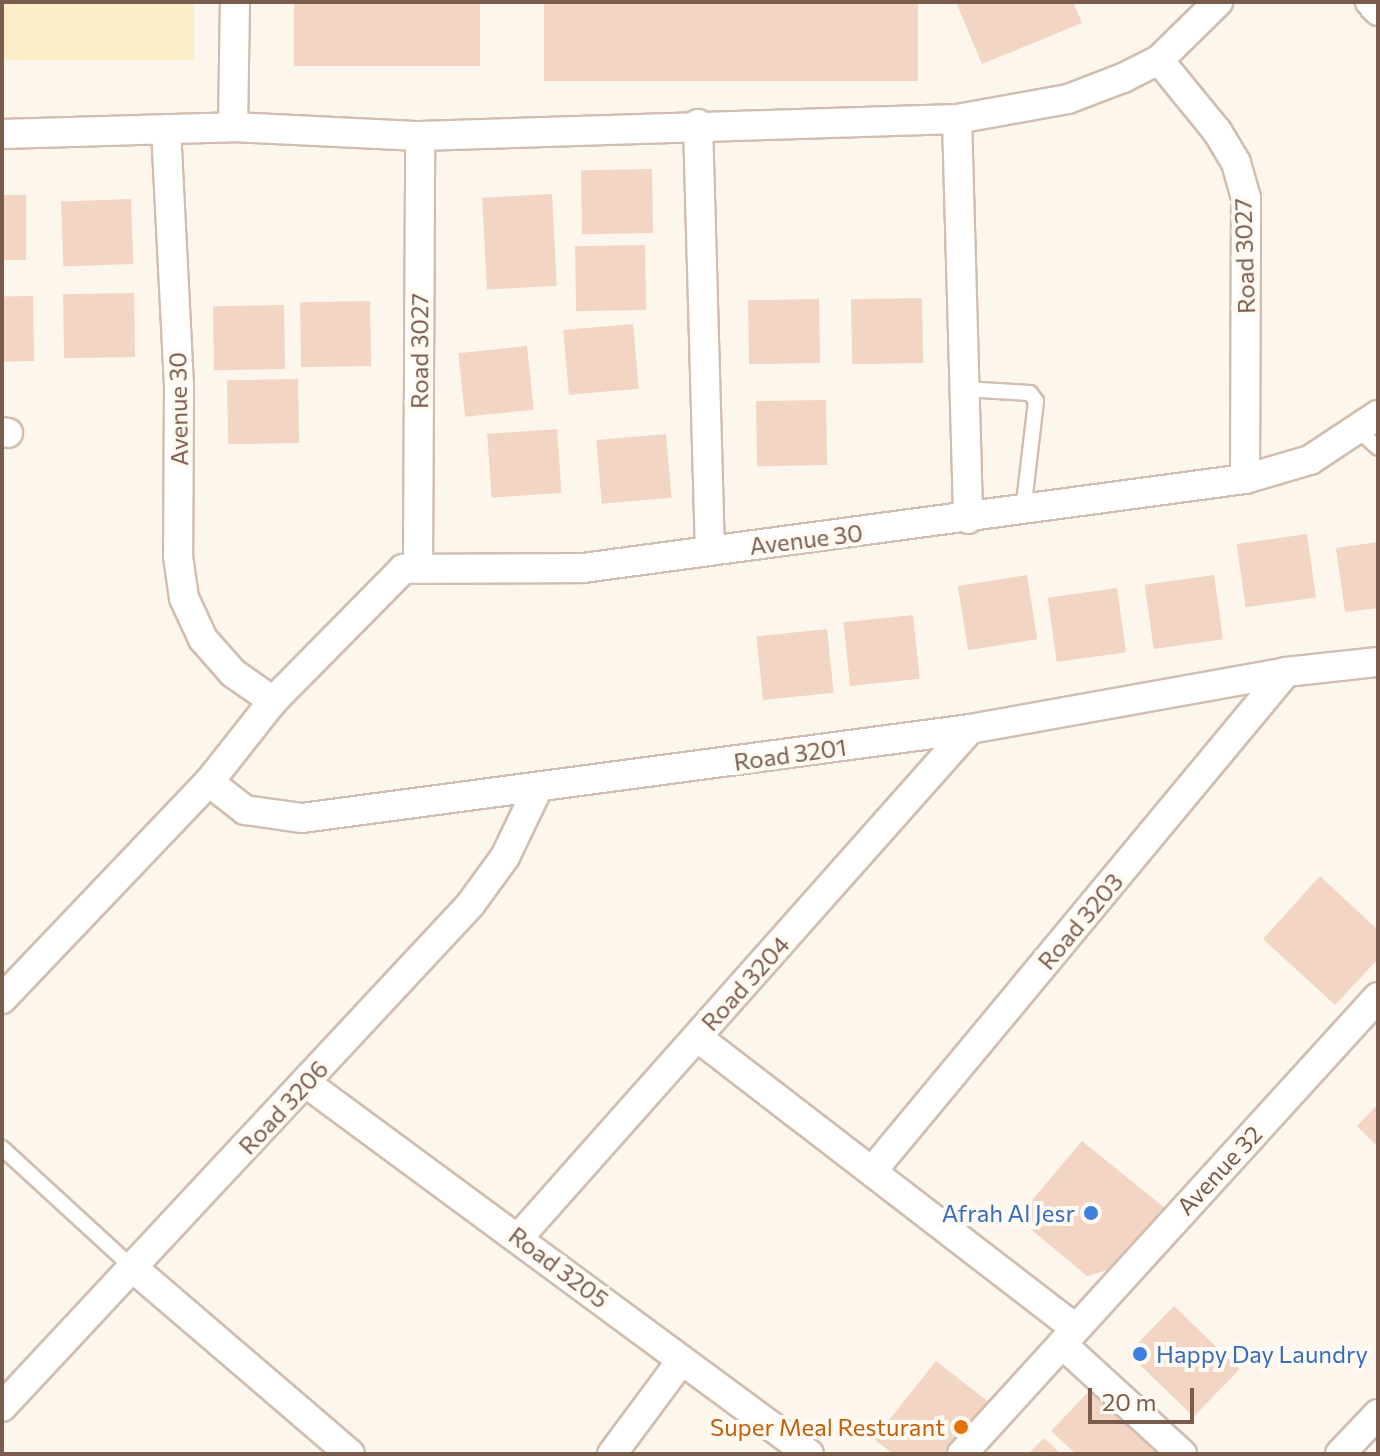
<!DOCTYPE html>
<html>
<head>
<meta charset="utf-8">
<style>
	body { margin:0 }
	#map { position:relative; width:1380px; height:1456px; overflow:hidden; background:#fdf6ec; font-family:Commissioner,sans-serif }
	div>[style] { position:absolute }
	.sand>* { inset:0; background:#fcefc7; transform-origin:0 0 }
	.building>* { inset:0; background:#f3d5c3; transform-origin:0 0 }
	.roads { filter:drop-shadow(2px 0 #d1beb0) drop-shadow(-2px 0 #d1beb0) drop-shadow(0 2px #d1beb0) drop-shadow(0 -2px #d1beb0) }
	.lane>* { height:14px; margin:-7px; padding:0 7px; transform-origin:7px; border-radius:7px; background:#fff }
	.street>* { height:28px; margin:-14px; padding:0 14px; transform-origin:14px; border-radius:14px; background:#fff }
	.dots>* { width:22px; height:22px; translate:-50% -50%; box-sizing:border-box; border:4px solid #fffaf3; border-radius:50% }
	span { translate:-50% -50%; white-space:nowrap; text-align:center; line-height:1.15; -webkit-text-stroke:8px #fffaf3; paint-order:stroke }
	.street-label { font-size:24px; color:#7a5c4d }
	.shop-label { font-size:24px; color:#366cbe }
	.right { translate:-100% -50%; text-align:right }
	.left { translate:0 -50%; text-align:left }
	.food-label { font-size:24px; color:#c56008 }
	.frame { position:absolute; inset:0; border:4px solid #7a5c4d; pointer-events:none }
	.scale { position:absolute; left:1088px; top:1388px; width:106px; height:36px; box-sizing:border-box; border:4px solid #7a5c4d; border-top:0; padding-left:10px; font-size:24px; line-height:28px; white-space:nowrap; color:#7a5c4d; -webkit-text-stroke:6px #fffaf3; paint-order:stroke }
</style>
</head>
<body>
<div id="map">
	<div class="sand">
		<i style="left:2px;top:2px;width:192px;height:58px"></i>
	</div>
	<div class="building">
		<i style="left:294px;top:2px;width:186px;height:64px"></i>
		<i style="left:544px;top:2px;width:374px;height:79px"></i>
		<i style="clip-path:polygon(956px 2px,1073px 2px,1082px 23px,982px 64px)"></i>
		<i style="left:652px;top:169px;width:64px;height:71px;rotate:89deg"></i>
		<i style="left:552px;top:194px;width:92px;height:70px;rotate:87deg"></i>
		<i style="left:2px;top:195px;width:24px;height:65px"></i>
		<i style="left:131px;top:199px;width:65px;height:70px;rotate:88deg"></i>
		<i style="left:645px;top:245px;width:65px;height:70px;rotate:89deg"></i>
		<i style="left:134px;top:293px;width:64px;height:71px;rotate:89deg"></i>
		<i style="left:33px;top:296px;width:65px;height:31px;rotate:89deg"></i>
		<i style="left:922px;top:298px;width:65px;height:71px;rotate:89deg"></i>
		<i style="left:819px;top:299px;width:64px;height:71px;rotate:89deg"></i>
		<i style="left:370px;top:301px;width:65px;height:70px;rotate:89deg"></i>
		<i style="left:284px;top:305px;width:64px;height:71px;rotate:89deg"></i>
		<i style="left:633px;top:324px;width:65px;height:70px;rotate:85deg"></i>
		<i style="left:527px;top:346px;width:64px;height:69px;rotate:84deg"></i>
		<i style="left:298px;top:379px;width:64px;height:71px;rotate:89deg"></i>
		<i style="left:826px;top:400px;width:65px;height:70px;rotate:89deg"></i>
		<i style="left:557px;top:429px;width:64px;height:70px;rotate:86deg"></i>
		<i style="left:666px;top:434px;width:64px;height:70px;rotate:85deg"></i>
		<i style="left:1307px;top:534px;width:64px;height:71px;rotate:82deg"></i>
		<i style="clip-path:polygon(1378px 542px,1378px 608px,1345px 612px,1336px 548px)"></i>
		<i style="left:1027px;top:575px;width:65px;height:70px;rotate:81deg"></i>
		<i style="left:1214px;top:575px;width:65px;height:70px;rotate:82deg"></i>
		<i style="left:1117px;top:588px;width:65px;height:70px;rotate:82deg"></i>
		<i style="left:913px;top:615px;width:64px;height:70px;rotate:84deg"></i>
		<i style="left:827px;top:629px;width:64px;height:71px;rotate:84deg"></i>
		<i style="clip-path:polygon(1320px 876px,1378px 930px,1378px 959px,1335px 1005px,1263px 939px)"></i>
		<i style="clip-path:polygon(1378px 1104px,1378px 1147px,1357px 1126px)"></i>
		<i style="clip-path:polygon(1082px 1141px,1165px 1208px,1118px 1267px,1087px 1276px,1017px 1218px)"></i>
		<i style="left:1174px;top:1306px;width:91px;height:66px;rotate:44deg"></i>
		<i style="clip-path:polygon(936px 1361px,990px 1403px,950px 1454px,893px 1454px,874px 1439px)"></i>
		<i style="clip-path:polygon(1092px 1388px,1157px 1450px,1152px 1454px,1076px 1454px,1051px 1431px)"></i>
		<i style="clip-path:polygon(1044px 1438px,1061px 1454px,1028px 1454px)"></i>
	</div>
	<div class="roads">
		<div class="lane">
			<i style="left:964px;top:389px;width:66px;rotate:3.5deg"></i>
			<i style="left:1030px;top:393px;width:10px;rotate:53deg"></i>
			<i style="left:1036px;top:401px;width:111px;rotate:96.7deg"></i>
			<i style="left:1357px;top:429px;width:28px;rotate:42deg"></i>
			<i style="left:2px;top:1148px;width:176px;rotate:42.5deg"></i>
		</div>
		<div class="street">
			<i style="left:1370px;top:2px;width:12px;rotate:48deg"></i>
			<i style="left:1159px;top:60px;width:92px;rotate:50.8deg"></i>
			<i style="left:1217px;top:131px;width:37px;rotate:59deg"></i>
			<i style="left:1236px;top:163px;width:36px;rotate:74deg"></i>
			<i style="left:1246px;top:198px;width:281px;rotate:90.2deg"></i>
			<i style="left:957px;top:119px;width:400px;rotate:88.4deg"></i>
			<i style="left:698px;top:124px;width:426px;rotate:88.4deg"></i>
			<i style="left:233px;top:127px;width:125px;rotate:-89.1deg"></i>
			<i style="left:166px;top:129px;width:258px;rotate:87.1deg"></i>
			<i style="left:179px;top:387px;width:169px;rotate:90.3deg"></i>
			<i style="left:178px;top:556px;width:42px;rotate:81.9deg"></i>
			<i style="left:184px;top:598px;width:45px;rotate:65.1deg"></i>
			<i style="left:203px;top:639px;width:45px;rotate:48.6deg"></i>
			<i style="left:233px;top:673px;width:49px;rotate:35deg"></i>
			<i style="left:2px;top:134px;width:231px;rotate:-1.7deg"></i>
			<i style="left:233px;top:127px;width:187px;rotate:2.8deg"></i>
			<i style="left:420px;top:136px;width:537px;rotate:-1.81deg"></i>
			<i style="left:957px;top:119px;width:113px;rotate:-10.2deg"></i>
			<i style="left:1068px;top:99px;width:59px;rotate:-20.9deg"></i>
			<i style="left:1123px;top:78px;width:40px;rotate:-26.6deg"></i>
			<i style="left:1159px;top:60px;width:83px;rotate:-44.5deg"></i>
			<i style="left:2px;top:432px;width:6px;rotate:9deg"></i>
			<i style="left:418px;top:565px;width:429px;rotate:-89.7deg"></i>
			<i style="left:209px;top:782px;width:46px;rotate:37.9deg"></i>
			<i style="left:245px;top:810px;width:58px;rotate:8deg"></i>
			<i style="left:302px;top:818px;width:674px;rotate:-7.59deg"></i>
			<i style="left:970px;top:729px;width:321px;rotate:-10.2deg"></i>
			<i style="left:1286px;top:672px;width:93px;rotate:-6.2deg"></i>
			<i style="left:2px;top:999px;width:300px;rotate:-46.4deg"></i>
			<i style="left:209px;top:782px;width:103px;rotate:-51.7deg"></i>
			<i style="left:273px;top:701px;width:185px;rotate:-45.4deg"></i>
			<i style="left:403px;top:569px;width:180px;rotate:-0.3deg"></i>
			<i style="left:583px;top:568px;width:668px;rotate:-7.66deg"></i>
			<i style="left:1245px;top:479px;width:68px;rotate:-16.3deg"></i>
			<i style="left:1310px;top:460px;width:82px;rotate:-33.5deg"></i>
			<i style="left:697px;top:1037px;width:476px;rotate:37.6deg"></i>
			<i style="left:306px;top:1083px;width:625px;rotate:36.41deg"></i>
			<i style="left:873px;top:1170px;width:647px;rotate:-50.33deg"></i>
			<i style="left:520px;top:1236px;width:678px;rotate:-48.41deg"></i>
			<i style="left:132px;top:1267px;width:287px;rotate:40.6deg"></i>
			<i style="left:1062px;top:1344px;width:163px;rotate:42.5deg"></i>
			<i style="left:2px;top:1407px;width:686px;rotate:-47.01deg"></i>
			<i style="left:470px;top:905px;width:59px;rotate:-53.9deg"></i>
			<i style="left:505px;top:857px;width:76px;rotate:-64.4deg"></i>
			<i style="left:612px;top:1454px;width:116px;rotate:-53.4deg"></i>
			<i style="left:962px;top:1454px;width:618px;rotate:-47.69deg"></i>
			<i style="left:1340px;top:1454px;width:55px;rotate:-46.5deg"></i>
		</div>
	</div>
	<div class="dots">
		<i style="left:1091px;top:1213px;background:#3f7fe0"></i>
		<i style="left:1140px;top:1354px;background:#3f7fe0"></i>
		<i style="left:961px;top:1427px;background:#e8710a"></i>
	</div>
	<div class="street-label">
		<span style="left:1244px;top:256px;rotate:-92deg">Road 3027</span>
		<span style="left:419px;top:351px;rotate:-90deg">Road 3027</span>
		<span style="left:178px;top:409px;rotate:-91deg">Avenue 30</span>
		<span style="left:806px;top:539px;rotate:-7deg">Avenue 30</span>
		<span style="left:790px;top:754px;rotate:-8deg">Road 3201</span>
		<span style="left:1080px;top:921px;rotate:-50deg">Road 3203</span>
		<span style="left:745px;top:983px;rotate:-48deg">Road 3204</span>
		<span style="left:283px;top:1107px;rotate:-47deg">Road 3206</span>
		<span style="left:1219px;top:1170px;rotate:-47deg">Avenue 32</span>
		<span style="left:559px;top:1267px;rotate:37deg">Road 3205</span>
	</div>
	<div class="shop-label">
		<span class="right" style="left:1075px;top:1213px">Afrah Al Jesr</span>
		<span class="left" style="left:1156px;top:1354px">Happy Day Laundry</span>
	</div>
	<div class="food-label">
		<span class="right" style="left:945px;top:1427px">Super Meal Resturant</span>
	</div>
	<div class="frame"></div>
	<div class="scale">20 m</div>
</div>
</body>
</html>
